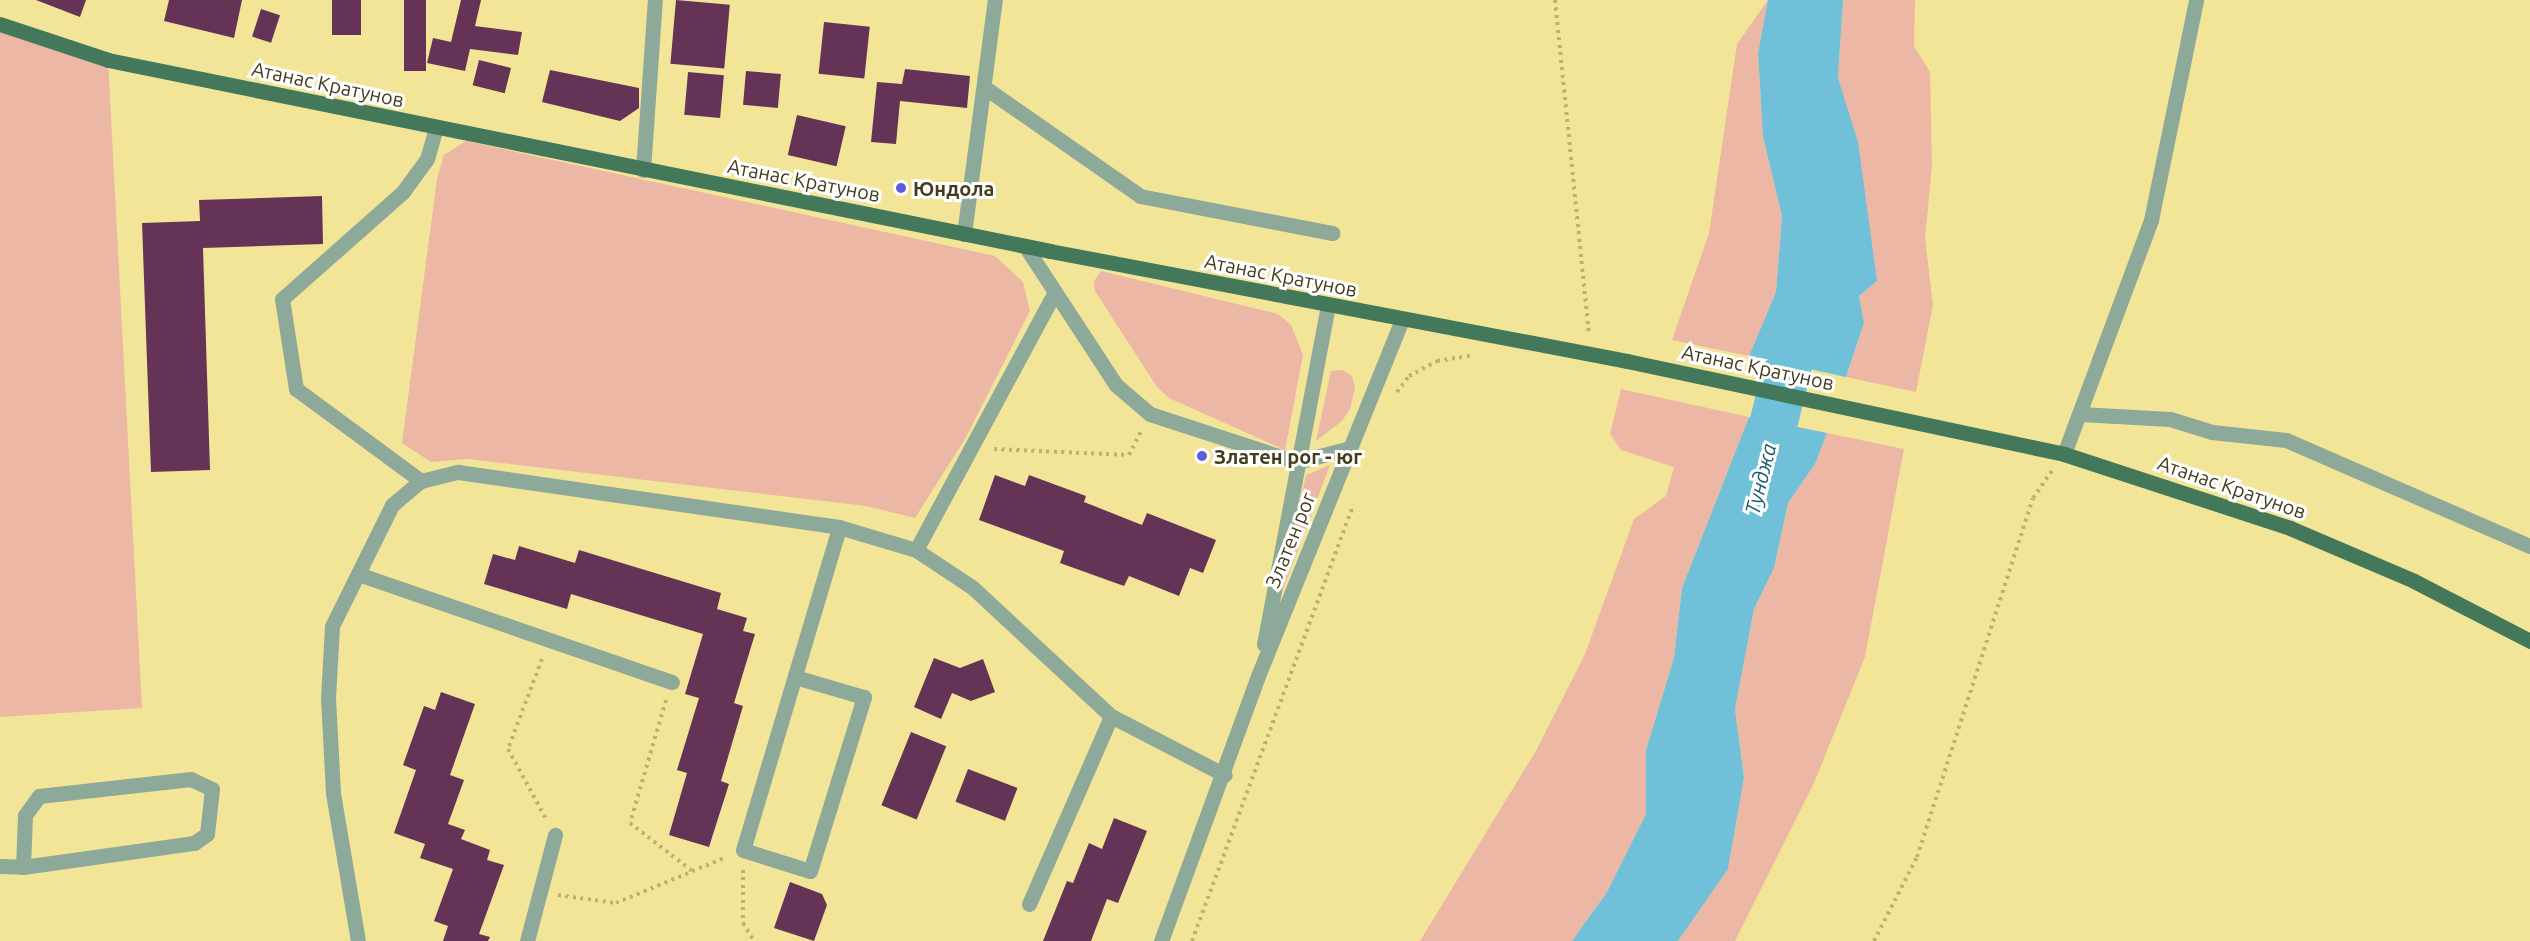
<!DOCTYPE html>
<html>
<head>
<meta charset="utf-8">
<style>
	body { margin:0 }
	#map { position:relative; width:2530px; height:941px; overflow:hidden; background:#f3e598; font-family:Ubuntu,sans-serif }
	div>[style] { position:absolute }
	.green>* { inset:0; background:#ecb7a5 }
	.water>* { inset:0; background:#6fc0d8 }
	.river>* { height:48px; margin:-24px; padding:0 24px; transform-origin:24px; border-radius:24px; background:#6fc0d8 }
	.building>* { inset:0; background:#643356; transform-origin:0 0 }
	.path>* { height:4px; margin-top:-2px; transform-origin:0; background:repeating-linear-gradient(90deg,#bdb172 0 3px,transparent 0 7.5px) }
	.minor>* { height:15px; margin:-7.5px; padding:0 7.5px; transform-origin:7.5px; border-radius:7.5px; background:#8da999 }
	.major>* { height:15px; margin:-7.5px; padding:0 7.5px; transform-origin:7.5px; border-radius:7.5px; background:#43785b }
	.dots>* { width:16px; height:16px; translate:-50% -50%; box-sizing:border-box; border:3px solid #fff; border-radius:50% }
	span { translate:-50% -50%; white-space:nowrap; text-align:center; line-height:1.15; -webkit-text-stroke:6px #fff; paint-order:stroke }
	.street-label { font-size:20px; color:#433d1d }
	.poi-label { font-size:20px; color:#433d1d; font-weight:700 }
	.left { translate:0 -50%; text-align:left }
	.water-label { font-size:21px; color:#195c6d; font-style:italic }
</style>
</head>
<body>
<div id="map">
	<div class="green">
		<i style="clip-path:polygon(1768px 0,1758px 53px,1763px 137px,1782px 216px,1776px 292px,1749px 356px,1672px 340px,1709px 233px,1737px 44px)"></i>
		<i style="clip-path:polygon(1843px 0,1915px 0,1914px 46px,1930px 72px,1932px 166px,1925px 239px,1933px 305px,1916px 392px,1846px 377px,1864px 323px,1859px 296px,1877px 281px,1838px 78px)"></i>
		<i style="clip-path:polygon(0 24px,108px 60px,142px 708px,0 717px)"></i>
		<i style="clip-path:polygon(466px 141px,995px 256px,1023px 282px,1030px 311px,965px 439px,915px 518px,866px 506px,467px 459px,431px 462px,402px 443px,437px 179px,444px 155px)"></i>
		<i style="clip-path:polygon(1101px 271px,1278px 314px,1291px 325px,1303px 355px,1285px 450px,1169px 398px,1157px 387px,1095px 291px,1094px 281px)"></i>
		<i style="clip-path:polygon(1343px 370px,1352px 376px,1355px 388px,1350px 409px,1342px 421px,1316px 441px,1331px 371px)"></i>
		<i style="clip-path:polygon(1621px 389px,1749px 417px,1682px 588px,1674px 658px,1646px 750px,1646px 814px,1607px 892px,1572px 941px,1420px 941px,1537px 749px,1585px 654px,1634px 519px,1666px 496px,1674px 467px,1621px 450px,1610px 434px)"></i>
		<i style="clip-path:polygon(1827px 433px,1904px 449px,1865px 657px,1814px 783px,1735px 941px,1678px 941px,1728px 869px,1744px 778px,1735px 709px,1754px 609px,1774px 568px,1788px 503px,1815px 464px)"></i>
		<i style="clip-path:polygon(1330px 465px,1279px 600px,1306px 475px)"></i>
	</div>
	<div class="water">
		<i style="clip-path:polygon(1768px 0,1843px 0,1838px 78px,1858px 142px,1877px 281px,1859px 296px,1864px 323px,1846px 377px,1749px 356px,1776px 292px,1782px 216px,1763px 137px,1758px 53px)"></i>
		<i style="clip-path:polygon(1749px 417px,1827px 433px,1815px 464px,1788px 503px,1774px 568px,1754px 609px,1735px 709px,1744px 778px,1728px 869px,1678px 941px,1572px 941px,1607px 892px,1646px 814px,1646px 750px,1674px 658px,1682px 588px)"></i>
	</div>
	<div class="river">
		<i style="left:1758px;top:486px;width:192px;rotate:-76.1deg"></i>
	</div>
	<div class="building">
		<i style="clip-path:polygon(36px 0,86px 0,80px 17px)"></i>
		<i style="clip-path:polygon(169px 0,242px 0,234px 38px,164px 21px)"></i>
		<i style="left:332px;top:0;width:29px;height:35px"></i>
		<i style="left:404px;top:0;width:22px;height:71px"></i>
		<i style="clip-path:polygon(461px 0,481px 0,475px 26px,522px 32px,518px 55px,470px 49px,465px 71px,427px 63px,433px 38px,451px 42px)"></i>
		<i style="left:676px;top:0;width:54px;height:64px;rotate:5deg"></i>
		<i style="left:261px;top:9px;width:20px;height:29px;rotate:18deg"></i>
		<i style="left:824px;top:22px;width:46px;height:52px;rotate:6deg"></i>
		<i style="left:479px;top:60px;width:33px;height:26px;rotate:14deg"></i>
		<i style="clip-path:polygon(905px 69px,970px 76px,967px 108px,900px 101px,896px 144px,871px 142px,877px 82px,902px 84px)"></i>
		<i style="clip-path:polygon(550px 70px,639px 88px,639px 108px,620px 121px,542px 102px)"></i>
		<i style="left:746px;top:71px;width:35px;height:34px;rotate:5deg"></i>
		<i style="left:688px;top:72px;width:36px;height:43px;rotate:5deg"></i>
		<i style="left:797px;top:115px;width:50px;height:41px;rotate:13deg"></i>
		<i style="clip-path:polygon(322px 196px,323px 244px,203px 248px,210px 470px,151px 472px,142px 223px,200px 221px,199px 200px)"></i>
		<i style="clip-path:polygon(995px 475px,1025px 486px,1029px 475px,1086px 496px,1084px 502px,1142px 525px,1147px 513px,1216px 540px,1203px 573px,1190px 568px,1179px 596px,1129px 576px,1124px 586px,1060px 563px,1064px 551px,979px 520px)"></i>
		<i style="clip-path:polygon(519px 546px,575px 563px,579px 550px,721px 593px,717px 609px,747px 618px,743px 631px,755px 634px,734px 703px,743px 706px,721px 781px,729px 784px,709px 847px,669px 835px,687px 773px,677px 770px,699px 698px,685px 694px,703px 634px,571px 594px,567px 609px,484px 584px,493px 554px,515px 560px)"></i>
		<i style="clip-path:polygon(934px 658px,960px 668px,983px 659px,995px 692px,971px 701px,952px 693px,941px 719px,914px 707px)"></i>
		<i style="clip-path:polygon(441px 692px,475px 704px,450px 775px,464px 780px,448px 824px,465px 830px,461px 839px,490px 850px,487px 860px,504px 865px,479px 934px,490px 937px,488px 941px,443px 941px,448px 926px,434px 921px,453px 869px,420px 858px,425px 844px,394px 833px,416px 770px,403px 765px,424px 706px,435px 710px)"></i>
		<i style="left:911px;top:732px;width:38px;height:79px;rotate:22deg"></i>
		<i style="left:968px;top:769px;width:53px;height:35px;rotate:21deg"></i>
		<i style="clip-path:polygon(1114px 818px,1147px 831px,1118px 903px,1107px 899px,1091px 941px,1043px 941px,1067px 881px,1073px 883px,1089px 843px,1102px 849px)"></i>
		<i style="clip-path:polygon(790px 882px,822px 894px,827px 905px,814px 941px,774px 928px)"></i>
	</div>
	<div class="path">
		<i style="left:1555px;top:0;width:336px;rotate:84.2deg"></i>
		<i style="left:1397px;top:392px;width:20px;rotate:-53deg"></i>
		<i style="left:1409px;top:376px;width:32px;rotate:-28deg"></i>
		<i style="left:1437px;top:361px;width:36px;rotate:-9deg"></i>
		<i style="left:994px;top:449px;width:135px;rotate:2.5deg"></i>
		<i style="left:1129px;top:455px;width:27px;rotate:-63deg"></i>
		<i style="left:542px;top:659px;width:96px;rotate:110.7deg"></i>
		<i style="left:508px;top:749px;width:80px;rotate:61.5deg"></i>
		<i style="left:666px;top:700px;width:128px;rotate:106.3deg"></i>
		<i style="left:630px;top:823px;width:78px;rotate:37.7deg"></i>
		<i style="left:743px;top:870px;width:53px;rotate:90deg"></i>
		<i style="left:743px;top:923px;width:21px;rotate:59deg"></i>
		<i style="left:558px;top:895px;width:59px;rotate:7.9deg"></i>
		<i style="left:616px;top:903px;width:117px;rotate:-22.6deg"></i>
		<i style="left:1192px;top:941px;width:465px;rotate:-69.7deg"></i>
		<i style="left:1874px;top:941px;width:94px;rotate:-62.9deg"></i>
		<i style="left:1917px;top:857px;width:377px;rotate:-72.1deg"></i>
		<i style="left:2033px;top:498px;width:33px;rotate:-55deg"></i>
	</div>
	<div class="minor">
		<i style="left:984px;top:87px;width:190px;rotate:34.9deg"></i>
		<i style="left:1140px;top:196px;width:196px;rotate:10.9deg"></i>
		<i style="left:643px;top:170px;width:170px;rotate:-86deg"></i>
		<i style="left:964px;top:234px;width:236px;rotate:-82.5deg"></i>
		<i style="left:1025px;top:246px;width:166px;rotate:56.8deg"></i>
		<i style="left:1116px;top:385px;width:45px;rotate:40.5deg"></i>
		<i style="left:1150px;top:414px;width:155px;rotate:18.1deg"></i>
		<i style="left:1297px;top:462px;width:55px;rotate:-14.8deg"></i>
		<i style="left:2080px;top:414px;width:90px;rotate:3.2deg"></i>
		<i style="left:2170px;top:419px;width:44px;rotate:17.2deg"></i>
		<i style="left:2212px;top:432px;width:74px;rotate:6.2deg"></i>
		<i style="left:2286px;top:440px;width:266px;rotate:23.5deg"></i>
		<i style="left:2064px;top:454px;width:250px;rotate:-69.6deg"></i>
		<i style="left:2151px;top:220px;width:225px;rotate:-78.4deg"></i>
		<i style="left:421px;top:481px;width:155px;rotate:-143.6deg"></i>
		<i style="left:296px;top:389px;width:91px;rotate:-98.8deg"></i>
		<i style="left:282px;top:299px;width:160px;rotate:-41.5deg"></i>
		<i style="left:402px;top:193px;width:42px;rotate:-53.7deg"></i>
		<i style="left:427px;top:159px;width:33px;rotate:-74deg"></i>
		<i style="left:916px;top:550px;width:293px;rotate:-61.7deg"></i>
		<i style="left:358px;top:574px;width:332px;rotate:19deg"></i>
		<i style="left:1264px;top:644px;width:345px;rotate:-79.3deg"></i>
		<i style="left:795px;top:677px;width:72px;rotate:16.2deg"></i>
		<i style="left:864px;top:697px;width:182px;rotate:107.2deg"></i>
		<i style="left:810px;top:871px;width:70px;rotate:-162.6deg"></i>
		<i style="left:743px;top:850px;width:337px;rotate:-73.4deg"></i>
		<i style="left:0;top:866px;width:23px;rotate:2deg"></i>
		<i style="left:23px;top:867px;width:173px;rotate:-8deg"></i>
		<i style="left:194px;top:843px;width:16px;rotate:-35deg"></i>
		<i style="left:207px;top:834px;width:45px;rotate:-83.7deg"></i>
		<i style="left:212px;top:789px;width:23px;rotate:-155deg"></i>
		<i style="left:191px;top:779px;width:153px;rotate:173.6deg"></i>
		<i style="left:39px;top:796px;width:24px;rotate:126deg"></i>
		<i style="left:25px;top:815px;width:52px;rotate:92.2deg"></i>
		<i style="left:1029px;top:904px;width:205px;rotate:-66.4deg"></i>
		<i style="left:358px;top:941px;width:150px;rotate:-99.6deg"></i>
		<i style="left:333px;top:793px;width:95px;rotate:-93deg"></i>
		<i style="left:328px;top:698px;width:72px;rotate:-86.8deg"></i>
		<i style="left:332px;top:626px;width:135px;rotate:-63.6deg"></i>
		<i style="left:392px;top:505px;width:38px;rotate:-40deg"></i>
		<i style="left:421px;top:481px;width:38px;rotate:-14deg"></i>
		<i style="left:458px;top:472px;width:385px;rotate:8.2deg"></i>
		<i style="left:839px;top:527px;width:80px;rotate:16.6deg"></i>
		<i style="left:916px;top:550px;width:67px;rotate:33.5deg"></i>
		<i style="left:972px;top:587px;width:190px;rotate:42.9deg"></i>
		<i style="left:1111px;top:716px;width:128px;rotate:27.4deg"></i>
		<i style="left:527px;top:941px;width:110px;rotate:-75.2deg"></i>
		<i style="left:1161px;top:941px;width:282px;rotate:-69.9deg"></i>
		<i style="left:1258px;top:676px;width:384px;rotate:-68deg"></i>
	</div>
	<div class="major">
		<i style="left:0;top:24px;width:114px;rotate:18.4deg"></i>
		<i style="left:108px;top:60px;width:961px;rotate:11.46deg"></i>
		<i style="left:1050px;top:251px;width:587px;rotate:10.79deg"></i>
		<i style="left:1627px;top:361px;width:447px;rotate:12deg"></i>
		<i style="left:2064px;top:454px;width:238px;rotate:18.1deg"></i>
		<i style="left:2290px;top:528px;width:135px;rotate:23.1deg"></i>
		<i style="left:2414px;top:581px;width:131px;rotate:27.3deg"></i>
	</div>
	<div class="dots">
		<i style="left:901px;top:188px;background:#5e5dd5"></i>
		<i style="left:1202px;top:456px;background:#5e5dd5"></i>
	</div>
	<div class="street-label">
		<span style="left:328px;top:84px;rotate:12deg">Атанас Кратунов</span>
		<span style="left:804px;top:180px;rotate:11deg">Атанас Кратунов</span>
		<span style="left:1281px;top:275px;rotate:11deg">Атанас Кратунов</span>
		<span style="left:1758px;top:367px;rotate:12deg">Атанас Кратунов</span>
		<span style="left:2232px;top:487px;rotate:19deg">Атанас Кратунов</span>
		<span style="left:1290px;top:540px;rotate:-68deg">Златен рог</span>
	</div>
	<div class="poi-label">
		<span class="left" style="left:913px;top:188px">Юндола</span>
		<span class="left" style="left:1214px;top:456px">Златен рог - юг</span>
	</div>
	<div class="water-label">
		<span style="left:1760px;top:479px;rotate:-76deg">Тунджа</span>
	</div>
</div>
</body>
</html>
